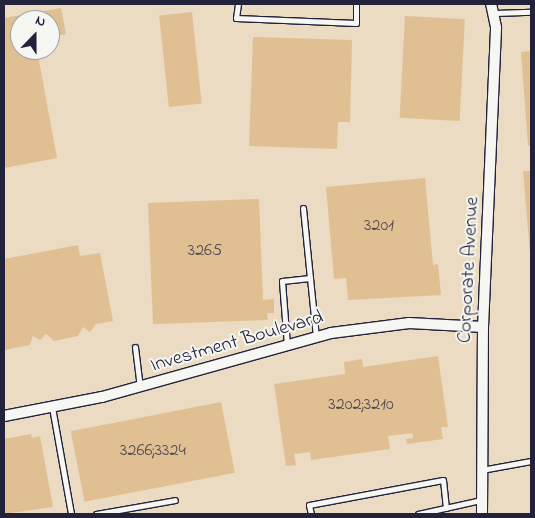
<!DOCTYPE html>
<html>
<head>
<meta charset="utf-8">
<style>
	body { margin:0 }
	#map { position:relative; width:535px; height:518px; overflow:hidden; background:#efe6d6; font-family:"Indie Flower",sans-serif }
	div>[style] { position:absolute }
	.built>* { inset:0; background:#eadbc2 }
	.building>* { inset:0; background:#e0c093; transform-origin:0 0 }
	.roads { filter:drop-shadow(1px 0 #22223b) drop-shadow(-1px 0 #22223b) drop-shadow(0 1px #22223b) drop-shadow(0 -1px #22223b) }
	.lane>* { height:5px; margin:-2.5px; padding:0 2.5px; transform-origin:2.5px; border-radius:2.5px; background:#f6f6f2 }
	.street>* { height:10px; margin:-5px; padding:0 5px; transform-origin:5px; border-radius:5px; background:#f6f6f2 }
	span { translate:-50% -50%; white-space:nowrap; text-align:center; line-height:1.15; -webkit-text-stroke:4px #f6f6f2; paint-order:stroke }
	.number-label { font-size:18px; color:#524a51 }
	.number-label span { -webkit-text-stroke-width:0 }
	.street-label { font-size:20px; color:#22223b }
	.frame { position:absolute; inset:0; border:5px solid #22223b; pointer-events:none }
	.north { position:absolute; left:10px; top:10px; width:50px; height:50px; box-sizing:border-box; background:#f6f6f2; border:1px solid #a1a1a9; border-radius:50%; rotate:22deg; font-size:14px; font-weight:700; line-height:20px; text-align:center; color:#22223b }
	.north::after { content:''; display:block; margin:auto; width:18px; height:22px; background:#22223b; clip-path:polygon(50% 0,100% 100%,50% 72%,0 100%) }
</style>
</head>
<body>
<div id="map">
	<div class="built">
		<i style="clip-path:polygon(evenodd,4px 4px,531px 4px,531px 514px,4px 514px,4px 4px,20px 20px,50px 20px,50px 50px,20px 50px,20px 20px)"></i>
	</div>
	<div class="building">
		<i style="clip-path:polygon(61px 8px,66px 34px,50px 37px,50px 20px,20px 20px,20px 50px,37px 50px,57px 158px,4px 168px,4px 18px)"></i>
		<i style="left:192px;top:12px;width:92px;height:33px;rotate:84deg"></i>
		<i style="left:405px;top:16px;width:60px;height:102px;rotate:3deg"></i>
		<i style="clip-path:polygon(253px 37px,352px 40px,350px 122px,338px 122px,337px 149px,249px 146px)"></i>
		<i style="clip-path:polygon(531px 51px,531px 145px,528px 146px,521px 52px)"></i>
		<i style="clip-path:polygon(523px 171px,531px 171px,531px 254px,530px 254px)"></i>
		<i style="clip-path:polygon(425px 178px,433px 265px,438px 264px,441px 295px,348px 300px,346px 278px,334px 279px,326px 187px)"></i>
		<i style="clip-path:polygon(259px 199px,263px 300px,274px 299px,274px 313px,267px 313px,268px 320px,153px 324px,148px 203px)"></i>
		<i style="clip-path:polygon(78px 245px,80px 256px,100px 253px,113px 321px,96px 324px,90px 332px,83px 327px,78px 336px,54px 341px,46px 334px,40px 340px,33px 336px,30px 345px,5px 350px,4px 259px)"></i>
		<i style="clip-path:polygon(438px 356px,448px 427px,441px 427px,443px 439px,407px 444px,406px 439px,413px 438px,412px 433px,388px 436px,390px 449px,311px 460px,310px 452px,294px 454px,296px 465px,286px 466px,274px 384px,345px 374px,344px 362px,362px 359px,363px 367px)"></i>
		<i style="left:221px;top:402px;width:72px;height:153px;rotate:79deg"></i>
		<i style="clip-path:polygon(31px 434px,32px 438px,40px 436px,53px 507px,4px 514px,4px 439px)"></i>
	</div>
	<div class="roads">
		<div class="lane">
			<i style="left:238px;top:4px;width:14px;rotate:98deg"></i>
			<i style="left:236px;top:18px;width:120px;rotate:2.4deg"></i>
			<i style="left:356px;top:23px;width:19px;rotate:-90deg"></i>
			<i style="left:495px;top:13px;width:36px;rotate:-2deg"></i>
			<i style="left:303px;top:208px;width:70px;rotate:84.3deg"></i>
			<i style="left:287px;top:345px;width:64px;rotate:-94.5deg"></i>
			<i style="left:282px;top:281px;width:28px;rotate:-6deg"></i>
			<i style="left:310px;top:278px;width:59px;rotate:84.2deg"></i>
			<i style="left:135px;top:347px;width:39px;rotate:83deg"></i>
			<i style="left:52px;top:407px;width:109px;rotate:79.9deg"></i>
			<i style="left:481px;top:470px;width:51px;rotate:-10.2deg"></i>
			<i style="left:96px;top:514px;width:80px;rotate:-10deg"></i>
			<i style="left:311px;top:514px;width:9px;rotate:-103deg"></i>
			<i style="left:309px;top:505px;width:136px;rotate:-10.6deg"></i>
			<i style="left:443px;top:480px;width:28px;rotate:84deg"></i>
			<i style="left:418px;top:514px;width:65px;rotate:-12.5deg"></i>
		</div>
		<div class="street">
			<i style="left:4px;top:416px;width:100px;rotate:-11deg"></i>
			<i style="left:102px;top:397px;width:238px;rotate:-15.6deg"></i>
			<i style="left:331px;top:333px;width:79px;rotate:-7.3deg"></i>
			<i style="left:409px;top:323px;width:74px;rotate:3.1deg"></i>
			<i style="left:482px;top:514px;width:187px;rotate:-89.7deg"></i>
			<i style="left:483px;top:327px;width:300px;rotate:-87.5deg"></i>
			<i style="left:496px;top:27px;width:24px;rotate:-102deg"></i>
		</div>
	</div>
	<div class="number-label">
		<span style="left:379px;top:226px">3201</span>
		<span style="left:205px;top:251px">3265</span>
		<span style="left:361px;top:405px">3202;3210</span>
		<span style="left:153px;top:451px">3266;3324</span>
	</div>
	<div class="street-label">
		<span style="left:469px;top:270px;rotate:-87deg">Corporate Avenue</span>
		<span style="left:237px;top:342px;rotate:-16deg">Investment Boulevard</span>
	</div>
	<div class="frame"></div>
	<div class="north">N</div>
</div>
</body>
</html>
